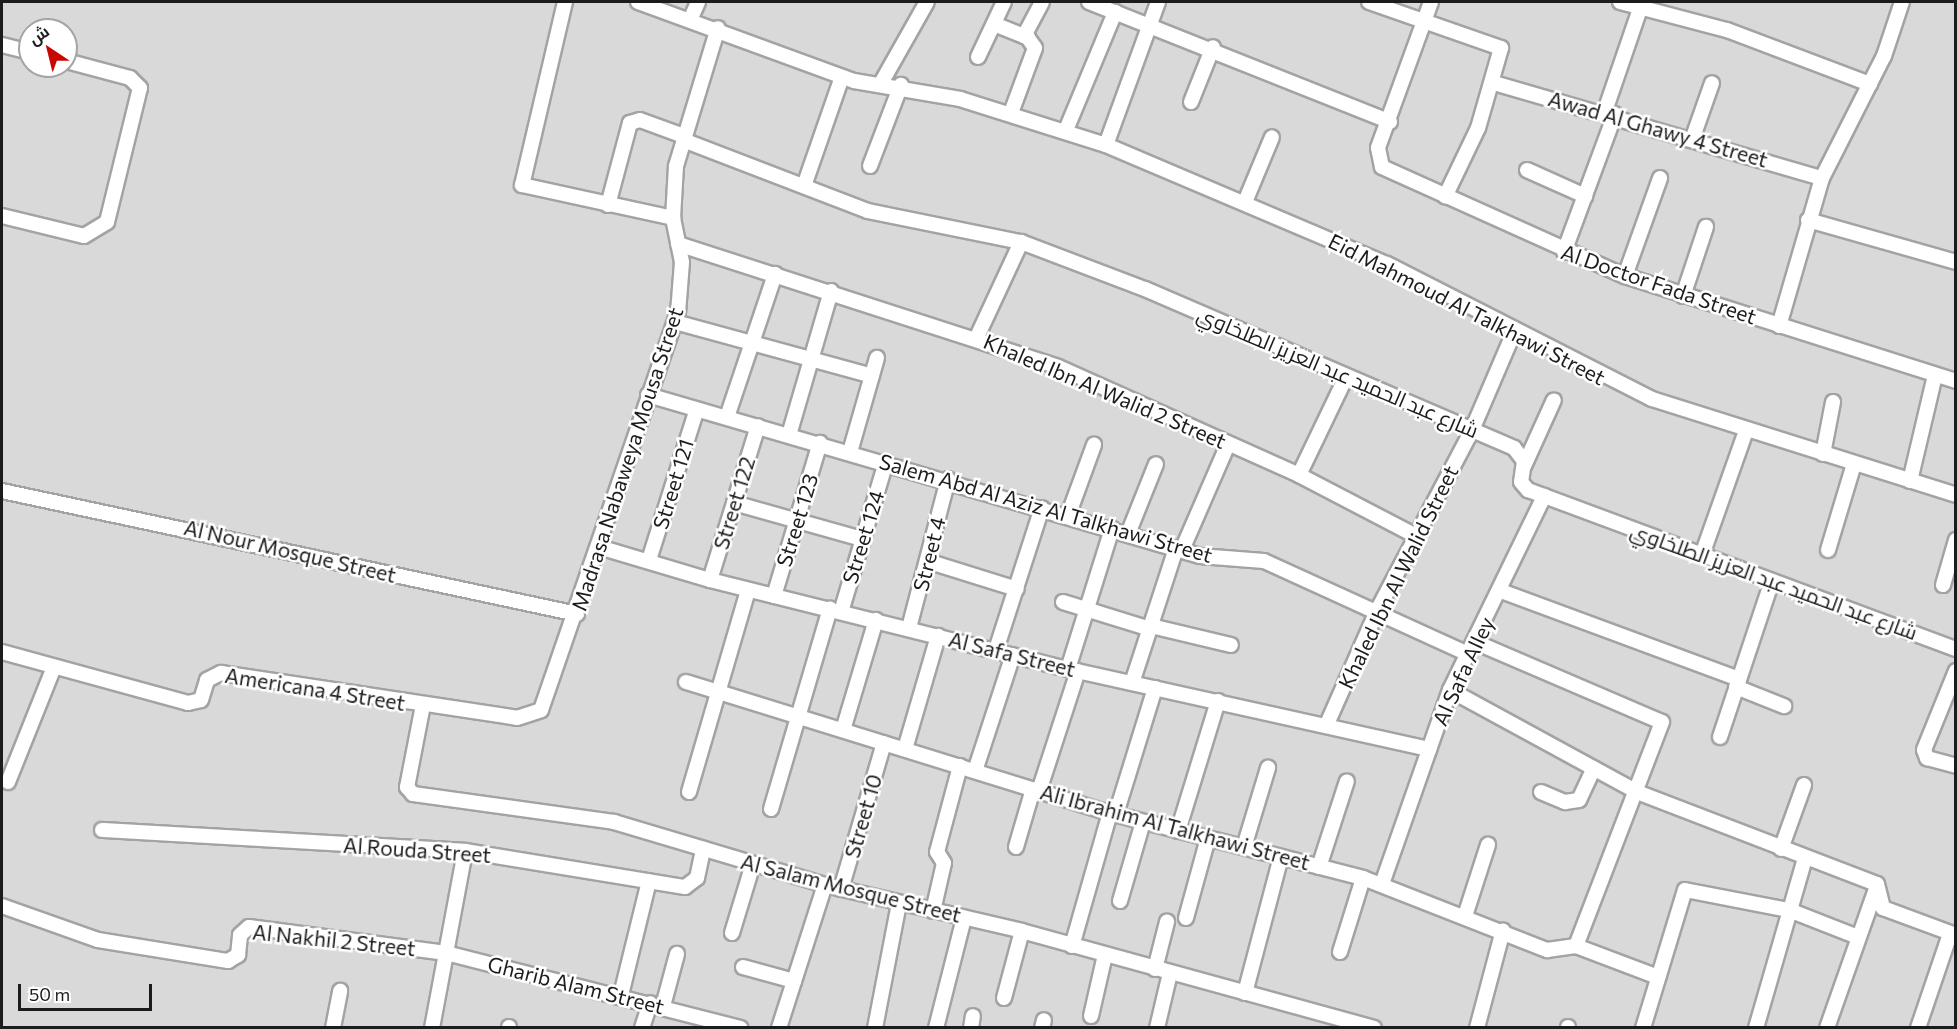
<!DOCTYPE html>
<html>
<head>
<meta charset="utf-8">
<style>
	body { margin:0 }
	#map { position:relative; width:1957px; height:1029px; overflow:hidden; background:#eeeae0; font-family:Commissioner,Cairo,sans-serif }
	div>[style] { position:absolute }
	.residential>* { inset:0; background:#dad9d9 }
	.roads { filter:drop-shadow(2px 0 #a3a3a3) drop-shadow(-2px 0 #a3a3a3) drop-shadow(0 2px #a3a3a3) drop-shadow(0 -2px #a3a3a3) }
	.minor>* { height:14px; margin:-7px; padding:0 7px; transform-origin:7px; border-radius:7px; background:#fff }
	span { translate:-50% -50%; white-space:nowrap; text-align:center; line-height:1.15; -webkit-text-stroke:5px #fff; paint-order:stroke }
	.street-label { font-size:21px; color:#1c1c1c }
	.frame { position:absolute; inset:0; border:3px solid #1c1c1c; pointer-events:none }
	.north { position:absolute; left:18px; top:18px; width:60px; height:60px; box-sizing:border-box; background:#fff; border:2px solid #a4a4a4; border-radius:50%; rotate:325deg; font-size:16px; font-weight:700; line-height:24px; text-align:center; color:#1c1c1c }
	.north::after { content:''; display:block; margin:auto; width:21px; height:27px; background:#c80700; clip-path:polygon(50% 0,100% 100%,50% 72%,0 100%) }
	.scale { position:absolute; left:18px; top:984px; width:134px; height:27px; box-sizing:border-box; border:3px solid #1c1c1c; border-top:0; padding-left:8px; font-size:18px; line-height:21px; white-space:nowrap; color:#1c1c1c; -webkit-text-stroke:4px #fff; paint-order:stroke }
</style>
</head>
<body>
<div id="map">
	<div class="residential">
		<i style="clip-path:polygon(evenodd,2px 2px,1955px 2px,1955px 1027px,2px 1028px,2px 2px,30px 30px,66px 30px,66px 66px,30px 66px,30px 30px)"></i>
	</div>
	<div class="roads">
		<div class="minor">
			<i style="left:565px;top:2px;width:188px;rotate:103.2deg"></i>
			<i style="left:522px;top:185px;width:155px;rotate:12.3deg"></i>
			<i style="left:638px;top:2px;width:230px;rotate:20.1deg"></i>
			<i style="left:854px;top:81px;width:108px;rotate:9.6deg"></i>
			<i style="left:960px;top:99px;width:153px;rotate:17.5deg"></i>
			<i style="left:1106px;top:145px;width:305px;rotate:23deg"></i>
			<i style="left:1387px;top:264px;width:297px;rotate:27deg"></i>
			<i style="left:1652px;top:399px;width:319px;rotate:17.5deg"></i>
			<i style="left:1089px;top:2px;width:324px;rotate:21.7deg"></i>
			<i style="left:1369px;top:2px;width:140px;rotate:19.2deg"></i>
			<i style="left:1501px;top:48px;width:83px;rotate:106deg"></i>
			<i style="left:1478px;top:128px;width:76px;rotate:115.6deg"></i>
			<i style="left:1431px;top:2px;width:155px;rotate:110deg"></i>
			<i style="left:1378px;top:148px;width:19px;rotate:78deg"></i>
			<i style="left:1382px;top:167px;width:266px;rotate:24.2deg"></i>
			<i style="left:1625px;top:276px;width:347px;rotate:17.6deg"></i>
			<i style="left:1620px;top:2px;width:111px;rotate:14.7deg"></i>
			<i style="left:1727px;top:30px;width:153px;rotate:20.7deg"></i>
			<i style="left:691px;top:18px;width:17px;rotate:-66deg"></i>
			<i style="left:994px;top:24px;width:37px;rotate:22deg"></i>
			<i style="left:1028px;top:38px;width:12px;rotate:55deg"></i>
			<i style="left:1035px;top:48px;width:69px;rotate:110.3deg"></i>
			<i style="left:1024px;top:36px;width:38px;rotate:-62deg"></i>
			<i style="left:2px;top:45px;width:29px;rotate:14deg"></i>
			<i style="left:978px;top:57px;width:61px;rotate:-64.7deg"></i>
			<i style="left:1494px;top:83px;width:341px;rotate:16.2deg"></i>
			<i style="left:880px;top:85px;width:95px;rotate:-60.5deg"></i>
			<i style="left:1191px;top:102px;width:59px;rotate:-68.2deg"></i>
			<i style="left:1605px;top:111px;width:111px;rotate:-71.1deg"></i>
			<i style="left:1066px;top:130px;width:128px;rotate:-67.4deg"></i>
			<i style="left:1693px;top:137px;width:57px;rotate:-70.6deg"></i>
			<i style="left:683px;top:140px;width:198px;rotate:21deg"></i>
			<i style="left:868px;top:211px;width:156px;rotate:11.5deg"></i>
			<i style="left:1021px;top:242px;width:133px;rotate:20.8deg"></i>
			<i style="left:1145px;top:289px;width:402px;rotate:23.3deg"></i>
			<i style="left:1514px;top:448px;width:16px;rotate:52deg"></i>
			<i style="left:1524px;top:461px;width:21px;rotate:98deg"></i>
			<i style="left:1521px;top:482px;width:11px;rotate:49deg"></i>
			<i style="left:1528px;top:490px;width:457px;rotate:20.4deg"></i>
			<i style="left:1106px;top:145px;width:152px;rotate:-70deg"></i>
			<i style="left:870px;top:166px;width:87px;rotate:-69.1deg"></i>
			<i style="left:1527px;top:170px;width:64px;rotate:24.1deg"></i>
			<i style="left:804px;top:186px;width:115px;rotate:-70.8deg"></i>
			<i style="left:1245px;top:202px;width:70px;rotate:-67.4deg"></i>
			<i style="left:608px;top:205px;width:85px;rotate:-75deg"></i>
			<i style="left:630px;top:123px;width:10px;rotate:-17deg"></i>
			<i style="left:640px;top:120px;width:47px;rotate:20deg"></i>
			<i style="left:2px;top:216px;width:84px;rotate:13.7deg"></i>
			<i style="left:84px;top:236px;width:27px;rotate:-31deg"></i>
			<i style="left:107px;top:222px;width:138px;rotate:-76.2deg"></i>
			<i style="left:140px;top:88px;width:14px;rotate:-135deg"></i>
			<i style="left:130px;top:78px;width:66px;rotate:-165.1deg"></i>
			<i style="left:1808px;top:220px;width:154px;rotate:15.8deg"></i>
			<i style="left:678px;top:244px;width:399px;rotate:17.9deg"></i>
			<i style="left:1058px;top:367px;width:264px;rotate:24.1deg"></i>
			<i style="left:1299px;top:475px;width:132px;rotate:27.5deg"></i>
			<i style="left:1564px;top:252px;width:147px;rotate:-69.7deg"></i>
			<i style="left:1625px;top:276px;width:104px;rotate:-70.3deg"></i>
			<i style="left:1683px;top:296px;width:73px;rotate:-71.6deg"></i>
			<i style="left:675px;top:322px;width:204px;rotate:15.3deg"></i>
			<i style="left:1779px;top:326px;width:154px;rotate:-73.8deg"></i>
			<i style="left:1822px;top:178px;width:137px;rotate:-63.1deg"></i>
			<i style="left:1884px;top:56px;width:57px;rotate:-71.6deg"></i>
			<i style="left:977px;top:337px;width:105px;rotate:-65.1deg"></i>
			<i style="left:648px;top:395px;width:575px;rotate:16.26deg"></i>
			<i style="left:1200px;top:556px;width:64px;rotate:4.5deg"></i>
			<i style="left:1264px;top:561px;width:224px;rotate:24.5deg"></i>
			<i style="left:727px;top:417px;width:151px;rotate:-71.4deg"></i>
			<i style="left:789px;top:435px;width:150px;rotate:-73.7deg"></i>
			<i style="left:850px;top:452px;width:98px;rotate:-74deg"></i>
			<i style="left:1823px;top:454px;width:53px;rotate:-79.1deg"></i>
			<i style="left:1524px;top:466px;width:72px;rotate:-65.6deg"></i>
			<i style="left:1299px;top:475px;width:109px;rotate:-64.4deg"></i>
			<i style="left:1910px;top:481px;width:109px;rotate:-76.7deg"></i>
			<i style="left:2px;top:491px;width:588px;rotate:12.07deg"></i>
			<i style="left:734px;top:503px;width:133px;rotate:15.7deg"></i>
			<i style="left:1068px;top:516px;width:76px;rotate:-69.9deg"></i>
			<i style="left:1128px;top:534px;width:75px;rotate:-68.2deg"></i>
			<i style="left:599px;top:547px;width:116px;rotate:16.6deg"></i>
			<i style="left:710px;top:580px;width:369px;rotate:14deg"></i>
			<i style="left:1068px;top:669px;width:370px;rotate:12.5deg"></i>
			<i style="left:1182px;top:550px;width:116px;rotate:-66.5deg"></i>
			<i style="left:1828px;top:550px;width:90px;rotate:-73.2deg"></i>
			<i style="left:1702px;top:555px;width:132px;rotate:-70.5deg"></i>
			<i style="left:649px;top:560px;width:158px;rotate:-72.4deg"></i>
			<i style="left:927px;top:561px;width:94px;rotate:17.3deg"></i>
			<i style="left:710px;top:580px;width:161px;rotate:-72.7deg"></i>
			<i style="left:1943px;top:585px;width:47px;rotate:-73.9deg"></i>
			<i style="left:1501px;top:591px;width:254px;rotate:20.3deg"></i>
			<i style="left:774px;top:596px;width:160px;rotate:-73.3deg"></i>
			<i style="left:1063px;top:602px;width:91px;rotate:17.2deg"></i>
			<i style="left:841px;top:612px;width:157px;rotate:-73.3deg"></i>
			<i style="left:1151px;top:626px;width:82px;rotate:13.4deg"></i>
			<i style="left:909px;top:628px;width:154px;rotate:-75.3deg"></i>
			<i style="left:1475px;top:642px;width:203px;rotate:23.2deg"></i>
			<i style="left:1662px;top:722px;width:240px;rotate:111deg"></i>
			<i style="left:996px;top:650px;width:149px;rotate:-72.1deg"></i>
			<i style="left:2px;top:652px;width:193px;rotate:15.3deg"></i>
			<i style="left:188px;top:703px;width:13px;rotate:-13deg"></i>
			<i style="left:201px;top:700px;width:21px;rotate:-73deg"></i>
			<i style="left:207px;top:680px;width:16px;rotate:-27deg"></i>
			<i style="left:221px;top:673px;width:299px;rotate:8.6deg"></i>
			<i style="left:517px;top:718px;width:25px;rotate:-18deg"></i>
			<i style="left:541px;top:710px;width:420px;rotate:-71deg"></i>
			<i style="left:678px;top:313px;width:51px;rotate:-85.5deg"></i>
			<i style="left:682px;top:262px;width:45px;rotate:-101.6deg"></i>
			<i style="left:673px;top:218px;width:52px;rotate:-86.7deg"></i>
			<i style="left:676px;top:166px;width:144px;rotate:-73.1deg"></i>
			<i style="left:1068px;top:669px;width:147px;rotate:-72.6deg"></i>
			<i style="left:1956px;top:671px;width:85px;rotate:112.1deg"></i>
			<i style="left:1924px;top:750px;width:9px;rotate:69deg"></i>
			<i style="left:1927px;top:758px;width:30px;rotate:15deg"></i>
			<i style="left:686px;top:682px;width:444px;rotate:17.2deg"></i>
			<i style="left:1110px;top:813px;width:261px;rotate:14.4deg"></i>
			<i style="left:1363px;top:878px;width:198px;rotate:21.4deg"></i>
			<i style="left:1547px;top:950px;width:29px;rotate:-8deg"></i>
			<i style="left:1576px;top:946px;width:88px;rotate:20.7deg"></i>
			<i style="left:1132px;top:683px;width:142px;rotate:-71.9deg"></i>
			<i style="left:1736px;top:687px;width:52px;rotate:21.6deg"></i>
			<i style="left:1450px;top:690px;width:213px;rotate:28.6deg"></i>
			<i style="left:1637px;top:792px;width:257px;rotate:21deg"></i>
			<i style="left:1877px;top:884px;width:25px;rotate:76deg"></i>
			<i style="left:1883px;top:908px;width:78px;rotate:20.3deg"></i>
			<i style="left:423px;top:705px;width:84px;rotate:101deg"></i>
			<i style="left:407px;top:787px;width:9px;rotate:49deg"></i>
			<i style="left:413px;top:794px;width:203px;rotate:7.9deg"></i>
			<i style="left:614px;top:822px;width:220px;rotate:16.6deg"></i>
			<i style="left:825px;top:885px;width:202px;rotate:13.1deg"></i>
			<i style="left:1022px;top:931px;width:365px;rotate:15.4deg"></i>
			<i style="left:1327px;top:724px;width:124px;rotate:-66.1deg"></i>
			<i style="left:1377px;top:611px;width:204px;rotate:-62.3deg"></i>
			<i style="left:1472px;top:430px;width:107px;rotate:-66.8deg"></i>
			<i style="left:843px;top:730px;width:115px;rotate:-73.3deg"></i>
			<i style="left:1720px;top:737px;width:164px;rotate:-71.6deg"></i>
			<i style="left:905px;top:749px;width:118px;rotate:-73.7deg"></i>
			<i style="left:975px;top:771px;width:122px;rotate:-71.9deg"></i>
			<i style="left:8px;top:782px;width:124px;rotate:-68.2deg"></i>
			<i style="left:1039px;top:791px;width:126px;rotate:-72deg"></i>
			<i style="left:689px;top:792px;width:210px;rotate:-73.7deg"></i>
			<i style="left:1541px;top:792px;width:26px;rotate:23deg"></i>
			<i style="left:1565px;top:802px;width:14px;rotate:-8deg"></i>
			<i style="left:1579px;top:800px;width:35px;rotate:-65deg"></i>
			<i style="left:771px;top:809px;width:209px;rotate:-73.6deg"></i>
			<i style="left:1116px;top:814px;width:132px;rotate:-72.8deg"></i>
			<i style="left:102px;top:830px;width:364px;rotate:3.3deg"></i>
			<i style="left:465px;top:851px;width:223px;rotate:9.3deg"></i>
			<i style="left:685px;top:887px;width:15px;rotate:-37deg"></i>
			<i style="left:697px;top:878px;width:30px;rotate:-78deg"></i>
			<i style="left:1178px;top:831px;width:136px;rotate:-72.9deg"></i>
			<i style="left:1016px;top:847px;width:60px;rotate:-73.7deg"></i>
			<i style="left:1244px;top:847px;width:83px;rotate:-73.1deg"></i>
			<i style="left:1781px;top:849px;width:68px;rotate:-70.2deg"></i>
			<i style="left:1319px;top:867px;width:90px;rotate:-72deg"></i>
			<i style="left:1382px;top:884px;width:206px;rotate:-70.7deg"></i>
			<i style="left:1450px;top:690px;width:216px;rotate:-64.1deg"></i>
			<i style="left:841px;top:889px;width:152px;rotate:-73.6deg"></i>
			<i style="left:1120px;top:901px;width:82px;rotate:-73.8deg"></i>
			<i style="left:2px;top:906px;width:102px;rotate:19.5deg"></i>
			<i style="left:98px;top:940px;width:132px;rotate:9.2deg"></i>
			<i style="left:228px;top:961px;width:12px;rotate:-31deg"></i>
			<i style="left:238px;top:955px;width:20px;rotate:-84deg"></i>
			<i style="left:240px;top:935px;width:12px;rotate:-42deg"></i>
			<i style="left:249px;top:927px;width:199px;rotate:7.5deg"></i>
			<i style="left:446px;top:953px;width:304px;rotate:14.3deg"></i>
			<i style="left:933px;top:911px;width:49px;rotate:-77.1deg"></i>
			<i style="left:944px;top:863px;width:13px;rotate:-122deg"></i>
			<i style="left:937px;top:852px;width:89px;rotate:-75deg"></i>
			<i style="left:1465px;top:916px;width:75px;rotate:-72.1deg"></i>
			<i style="left:1186px;top:918px;width:83px;rotate:-74.6deg"></i>
			<i style="left:732px;top:933px;width:72px;rotate:-73.1deg"></i>
			<i style="left:1072px;top:946px;width:138px;rotate:-74.1deg"></i>
			<i style="left:1340px;top:952px;width:77px;rotate:-72.7deg"></i>
			<i style="left:743px;top:967px;width:53px;rotate:15.4deg"></i>
			<i style="left:1155px;top:969px;width:49px;rotate:-75.7deg"></i>
			<i style="left:1245px;top:993px;width:141px;rotate:-75.2deg"></i>
			<i style="left:621px;top:995px;width:117px;rotate:-76.2deg"></i>
			<i style="left:1004px;top:998px;width:69px;rotate:-75deg"></i>
			<i style="left:663px;top:1006px;width:54px;rotate:-74.9deg"></i>
			<i style="left:1091px;top:1016px;width:63px;rotate:-77.1deg"></i>
			<i style="left:333px;top:1028px;width:38px;rotate:-79deg"></i>
			<i style="left:432px;top:1028px;width:180px;rotate:-79.4deg"></i>
			<i style="left:509px;top:1028px;width:1px;rotate:-90deg"></i>
			<i style="left:642px;top:1028px;width:26px;rotate:-72deg"></i>
			<i style="left:779px;top:1028px;width:150px;rotate:-72.2deg"></i>
			<i style="left:875px;top:1028px;width:127px;rotate:-79.1deg"></i>
			<i style="left:936px;top:1028px;width:114px;rotate:-75.7deg"></i>
			<i style="left:971px;top:1028px;width:12px;rotate:-81deg"></i>
			<i style="left:1042px;top:1028px;width:8px;rotate:-76deg"></i>
			<i style="left:1157px;top:1028px;width:57px;rotate:-76.7deg"></i>
			<i style="left:1477px;top:1028px;width:101px;rotate:-75.1deg"></i>
			<i style="left:1568px;top:1028px;width:1px;rotate:-90deg"></i>
			<i style="left:1643px;top:1028px;width:144px;rotate:-73.1deg"></i>
			<i style="left:1685px;top:890px;width:106px;rotate:10.9deg"></i>
			<i style="left:1789px;top:910px;width:74px;rotate:21.4deg"></i>
			<i style="left:1756px;top:1028px;width:177px;rotate:-73.9deg"></i>
			<i style="left:1827px;top:1028px;width:151px;rotate:-70.6deg"></i>
			<i style="left:1918px;top:1028px;width:99px;rotate:-71.2deg"></i>
		</div>
	</div>
	<div class="street-label">
		<span style="left:1658px;top:129px;rotate:16deg">Awad Al Ghawy 4 Street</span>
		<span style="left:1659px;top:284px;rotate:19deg">Al Doctor Fada Street</span>
		<span style="left:1467px;top:309px;rotate:27deg">Eid Mahmoud Al Talkhawi Street</span>
		<span style="left:1338px;top:372px;rotate:23deg">شارع عبد الحميد عبد العزيز الطلخاوي</span>
		<span style="left:1105px;top:391px;rotate:23deg">Khaled Ibn Al Walid 2 Street</span>
		<span style="left:627px;top:459px;rotate:-72deg">Madrasa Nabaweya Mousa Street</span>
		<span style="left:673px;top:484px;rotate:-73deg">Street 121</span>
		<span style="left:734px;top:503px;rotate:-73deg">Street 122</span>
		<span style="left:1046px;top:508px;rotate:16deg">Salem Abd Al Aziz Al Talkhawi Street</span>
		<span style="left:797px;top:520px;rotate:-73deg">Street 123</span>
		<span style="left:863px;top:537px;rotate:-73deg">Street 124</span>
		<span style="left:290px;top:551px;rotate:13deg">Al Nour Mosque Street</span>
		<span style="left:929px;top:554px;rotate:-76deg">Street 4</span>
		<span style="left:1398px;top:577px;rotate:-64deg">Khaled Ibn Al Walid Street</span>
		<span style="left:1774px;top:581px;rotate:20deg">شارع عبد الحميد عبد العزيز الطلخاوي</span>
		<span style="left:1012px;top:654px;rotate:14deg">Al Safa Street</span>
		<span style="left:1463px;top:671px;rotate:-65deg">Al Safa Alley</span>
		<span style="left:315px;top:689px;rotate:9deg">Americana 4 Street</span>
		<span style="left:863px;top:816px;rotate:-74deg">Street 10</span>
		<span style="left:1175px;top:827px;rotate:15deg">Ali Ibrahim Al Talkhawi Street</span>
		<span style="left:417px;top:850px;rotate:4deg">Al Rouda Street</span>
		<span style="left:851px;top:888px;rotate:14deg">Al Salam Mosque Street</span>
		<span style="left:334px;top:940px;rotate:6deg">Al Nakhil 2 Street</span>
		<span style="left:576px;top:985px;rotate:14deg">Gharib Alam Street</span>
	</div>
	<div class="frame"></div>
	<div class="north">ش</div>
	<div class="scale">50 m</div>
</div>
</body>
</html>
